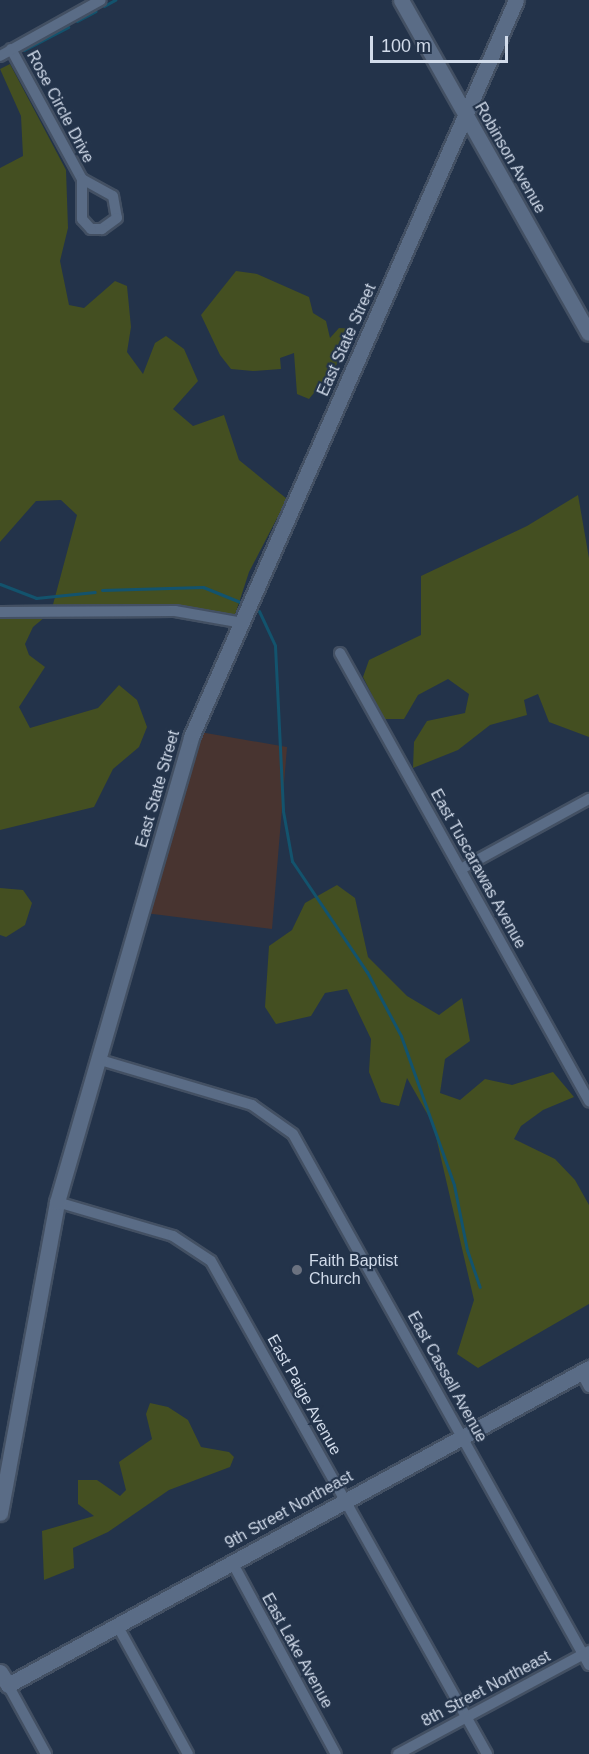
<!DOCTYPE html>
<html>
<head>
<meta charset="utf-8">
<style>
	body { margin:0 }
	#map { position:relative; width:589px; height:1754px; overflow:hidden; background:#23334a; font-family:Helvetica,sans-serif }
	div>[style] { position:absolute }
	.industrial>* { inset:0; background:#483430 }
	.green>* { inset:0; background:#444f21 }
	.stream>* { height:3px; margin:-1.5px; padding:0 1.5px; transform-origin:1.5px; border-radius:1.5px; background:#13536d }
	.roads { filter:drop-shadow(2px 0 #435063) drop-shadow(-2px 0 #435063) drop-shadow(0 2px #435063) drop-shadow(0 -2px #435063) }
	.street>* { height:10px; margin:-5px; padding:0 5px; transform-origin:5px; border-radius:5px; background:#5a6c86 }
	.secondary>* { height:15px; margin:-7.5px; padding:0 7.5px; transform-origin:7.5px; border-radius:7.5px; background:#5a6c86 }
	.dots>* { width:16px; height:16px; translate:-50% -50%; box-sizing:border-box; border:3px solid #23334a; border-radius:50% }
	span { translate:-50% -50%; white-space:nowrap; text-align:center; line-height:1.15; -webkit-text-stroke:4.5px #23334a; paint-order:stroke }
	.street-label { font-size:16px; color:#d1dbea }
	.poi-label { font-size:16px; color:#d1dbea }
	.left { translate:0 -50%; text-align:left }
	.scale { position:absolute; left:370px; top:36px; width:138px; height:27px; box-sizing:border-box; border:3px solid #d1dbea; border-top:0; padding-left:8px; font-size:18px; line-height:21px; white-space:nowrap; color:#d1dbea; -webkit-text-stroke:4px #23334a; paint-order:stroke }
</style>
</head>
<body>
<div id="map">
	<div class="industrial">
		<i style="clip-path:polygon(200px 732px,287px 747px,272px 929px,145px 913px)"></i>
	</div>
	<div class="green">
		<i style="clip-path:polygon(10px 64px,66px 170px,68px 228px,60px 261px,69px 305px,84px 308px,115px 281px,127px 286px,131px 327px,127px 352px,143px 374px,155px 343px,166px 336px,184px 349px,198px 381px,173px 409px,193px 426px,224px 415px,239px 460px,287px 499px,249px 572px,234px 618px,51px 612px,33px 627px,25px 644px,29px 655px,45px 667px,19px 707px,30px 728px,98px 708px,119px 685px,137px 700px,147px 727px,139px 747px,113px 769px,94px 807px,0 830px,0 612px,51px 612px,77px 515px,61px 500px,36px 501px,0 542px,0 168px,23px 156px,21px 116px,0 69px)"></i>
		<i style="clip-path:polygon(236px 271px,257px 274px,309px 297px,313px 313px,326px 321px,330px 338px,339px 328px,355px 329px,342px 358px,309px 399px,297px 394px,294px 353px,280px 358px,281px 369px,253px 371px,231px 369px,220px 355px,201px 315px)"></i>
		<i style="clip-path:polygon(578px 495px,589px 558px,589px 737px,549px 722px,538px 694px,524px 700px,527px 715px,490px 725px,458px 750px,413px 768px,414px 742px,427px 721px,465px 713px,469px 694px,448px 679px,418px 695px,404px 719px,384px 719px,363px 677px,369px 660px,421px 635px,421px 576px,527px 526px)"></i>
		<i style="clip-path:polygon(337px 885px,355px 898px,368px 957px,407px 996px,439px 1015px,462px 998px,470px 1041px,445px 1059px,440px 1093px,460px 1100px,485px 1079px,512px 1085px,553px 1072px,574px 1097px,543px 1110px,521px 1126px,514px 1139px,555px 1159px,575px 1180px,589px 1205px,589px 1304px,478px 1368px,457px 1354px,474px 1300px,433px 1124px,407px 1078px,399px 1106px,381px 1102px,369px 1072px,371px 1039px,347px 989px,325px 993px,311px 1016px,276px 1024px,265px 1007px,269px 946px,292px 930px,305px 903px)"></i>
		<i style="clip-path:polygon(0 888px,23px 890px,32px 903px,25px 925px,6px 937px,0 935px)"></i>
		<i style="clip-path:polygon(150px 1403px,168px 1407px,188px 1420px,201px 1447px,229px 1452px,234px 1457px,230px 1467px,169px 1490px,108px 1532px,73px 1548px,74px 1568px,44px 1580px,42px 1531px,94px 1516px,78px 1504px,78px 1480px,97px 1480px,120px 1496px,126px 1490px,119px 1462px,152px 1439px,146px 1414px)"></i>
	</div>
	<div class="stream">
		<i style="left:104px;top:6px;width:13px;rotate:-29deg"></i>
		<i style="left:77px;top:21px;width:21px;rotate:-28deg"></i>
		<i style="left:24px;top:50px;width:50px;rotate:-27.6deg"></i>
		<i style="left:31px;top:74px;width:18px;rotate:61deg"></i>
		<i style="left:0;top:584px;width:39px;rotate:21deg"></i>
		<i style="left:36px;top:598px;width:59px;rotate:-5.8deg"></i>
		<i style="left:102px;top:590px;width:101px;rotate:-1.7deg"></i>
		<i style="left:203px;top:587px;width:40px;rotate:22deg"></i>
		<i style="left:259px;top:611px;width:38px;rotate:65deg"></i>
		<i style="left:275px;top:646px;width:165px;rotate:87.2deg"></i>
		<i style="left:283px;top:811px;width:51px;rotate:79.8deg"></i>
		<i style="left:292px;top:861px;width:134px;rotate:56deg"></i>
		<i style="left:367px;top:972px;width:72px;rotate:62deg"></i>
		<i style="left:401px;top:1036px;width:158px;rotate:70.4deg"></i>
		<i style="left:454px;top:1185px;width:66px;rotate:78.7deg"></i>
		<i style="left:467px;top:1250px;width:39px;rotate:71deg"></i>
	</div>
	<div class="roads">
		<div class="street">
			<i style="left:11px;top:49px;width:148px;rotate:61.4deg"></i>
			<i style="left:82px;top:179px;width:35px;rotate:29deg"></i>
			<i style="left:113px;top:196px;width:22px;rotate:80deg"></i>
			<i style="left:117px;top:218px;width:19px;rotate:144deg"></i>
			<i style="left:102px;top:229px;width:11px;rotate:180deg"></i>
			<i style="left:91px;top:229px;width:13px;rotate:-132deg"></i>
			<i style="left:82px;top:219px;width:40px;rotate:-90deg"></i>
			<i style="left:0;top:56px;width:115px;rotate:-29deg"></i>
			<i style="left:0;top:612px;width:175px;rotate:-0.3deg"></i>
			<i style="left:175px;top:611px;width:69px;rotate:10deg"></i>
			<i style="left:340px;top:653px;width:513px;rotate:60.93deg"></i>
			<i style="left:461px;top:869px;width:146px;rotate:-28.7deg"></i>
			<i style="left:97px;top:1059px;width:162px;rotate:16.5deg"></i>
			<i style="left:252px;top:1105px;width:50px;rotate:35.3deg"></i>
			<i style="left:293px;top:1134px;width:608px;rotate:60.86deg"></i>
			<i style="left:57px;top:1202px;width:121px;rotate:16.3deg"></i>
			<i style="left:173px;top:1236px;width:45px;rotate:33.3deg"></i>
			<i style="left:211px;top:1261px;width:565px;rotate:60.76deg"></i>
			<i style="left:581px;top:1372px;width:17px;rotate:62deg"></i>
			<i style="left:232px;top:1562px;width:218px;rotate:61.6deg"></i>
			<i style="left:117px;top:1625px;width:147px;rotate:61.2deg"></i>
			<i style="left:8px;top:1685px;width:79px;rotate:61.2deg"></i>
			<i style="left:398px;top:1754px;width:217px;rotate:-28.3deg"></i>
		</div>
		<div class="secondary">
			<i style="left:401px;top:0;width:382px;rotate:60.6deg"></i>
			<i style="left:0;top:1513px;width:316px;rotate:-79.6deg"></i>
			<i style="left:57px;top:1202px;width:484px;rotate:-73.9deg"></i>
			<i style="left:191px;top:737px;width:805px;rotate:-66.2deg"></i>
			<i style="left:0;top:1672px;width:15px;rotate:58deg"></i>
			<i style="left:8px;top:1685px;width:662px;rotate:-28.62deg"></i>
		</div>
	</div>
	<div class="dots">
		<i style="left:297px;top:1270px;background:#6b7280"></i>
	</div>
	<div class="street-label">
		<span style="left:60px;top:107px;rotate:62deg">Rose Circle Drive</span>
		<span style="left:510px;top:158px;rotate:60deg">Robinson Avenue</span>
		<span style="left:347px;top:340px;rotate:-66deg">East State Street</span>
		<span style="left:158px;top:789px;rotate:-74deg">East State Street</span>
		<span style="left:478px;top:869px;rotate:61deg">East Tuscarawas Avenue</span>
		<span style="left:447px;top:1377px;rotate:61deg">East Cassell Avenue</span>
		<span style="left:304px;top:1395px;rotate:61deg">East Paige Avenue</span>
		<span style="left:289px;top:1510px;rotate:-29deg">9th Street Northeast</span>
		<span style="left:297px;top:1651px;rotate:61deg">East Lake Avenue</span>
		<span style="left:486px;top:1689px;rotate:-28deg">8th Street Northeast</span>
	</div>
	<div class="poi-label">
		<span class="left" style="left:309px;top:1270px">Faith Baptist<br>Church</span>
	</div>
	<div class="scale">100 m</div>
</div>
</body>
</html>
